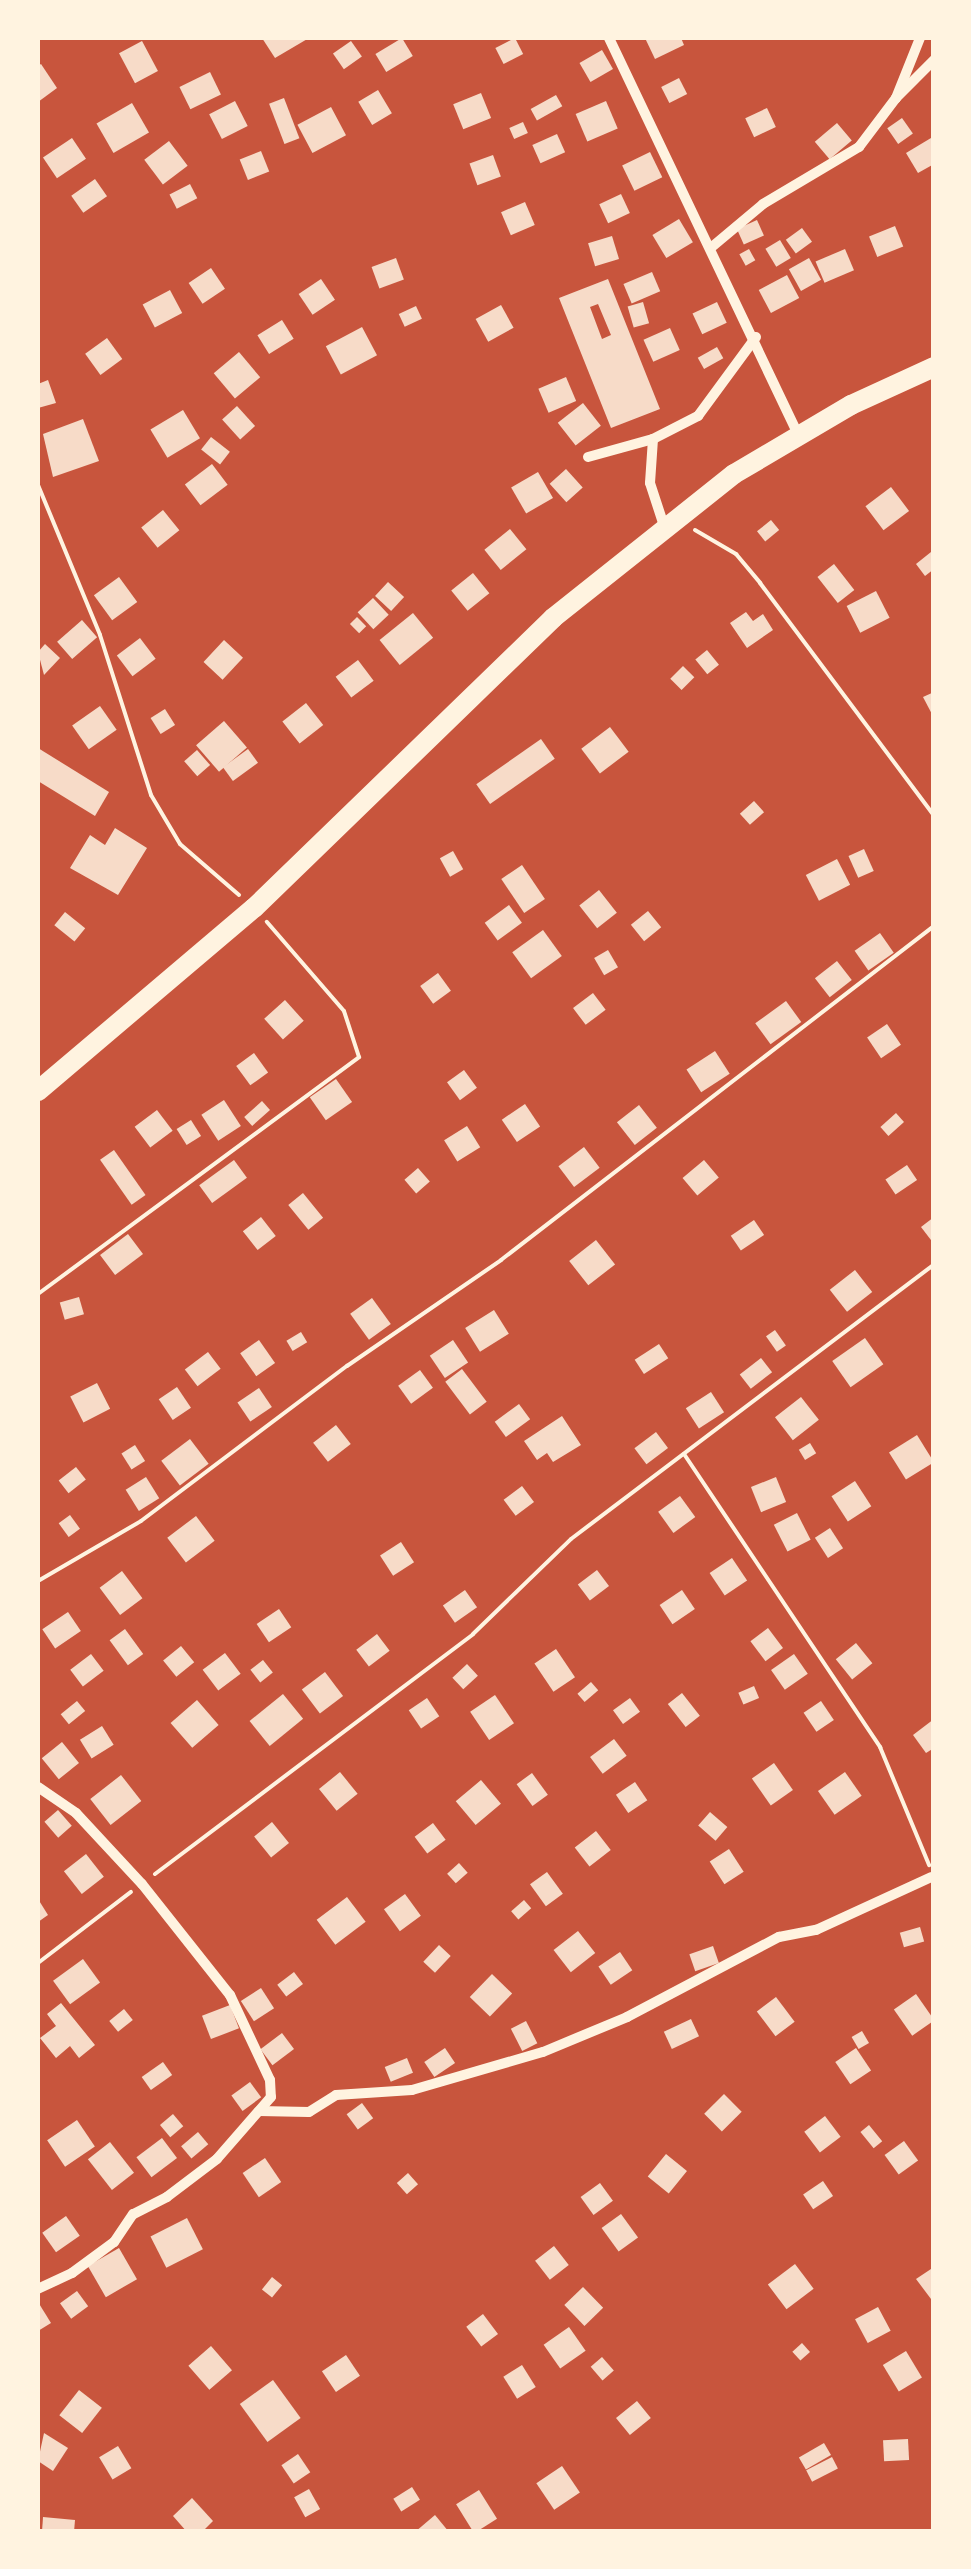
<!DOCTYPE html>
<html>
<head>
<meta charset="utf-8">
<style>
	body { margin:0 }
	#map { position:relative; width:971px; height:2569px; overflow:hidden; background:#c8553d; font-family:"Fira Sans Condensed",sans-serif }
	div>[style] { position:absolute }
	.building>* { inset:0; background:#f7dbc8; transform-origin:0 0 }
	.path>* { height:4px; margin:-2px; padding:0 2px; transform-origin:2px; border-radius:2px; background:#fff3e0 }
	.minor>* { height:10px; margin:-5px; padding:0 5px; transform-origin:5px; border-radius:5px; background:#fff3e0 }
	.trunk>* { height:20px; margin:-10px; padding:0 10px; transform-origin:10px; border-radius:10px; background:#fff3e0 }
	span { translate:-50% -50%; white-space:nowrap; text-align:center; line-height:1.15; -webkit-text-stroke:10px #fff3e0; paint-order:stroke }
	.frame { position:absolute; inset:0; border:40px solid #fff3e0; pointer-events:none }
</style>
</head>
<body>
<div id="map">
	<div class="building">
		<i style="clip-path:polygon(262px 38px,309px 38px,275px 58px)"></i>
		<i style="left:402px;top:38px;width:21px;height:31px;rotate:59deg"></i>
		<i style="left:515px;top:38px;width:18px;height:22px;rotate:63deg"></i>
		<i style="clip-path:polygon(645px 38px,681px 38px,684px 45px,655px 59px)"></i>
		<i style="left:142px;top:41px;width:34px;height:26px;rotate:62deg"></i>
		<i style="left:351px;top:41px;width:19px;height:22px;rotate:55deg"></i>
		<i style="left:602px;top:50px;width:22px;height:26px;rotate:60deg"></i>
		<i style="clip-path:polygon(41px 64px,57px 88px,38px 102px,38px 66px)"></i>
		<i style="left:210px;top:72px;width:25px;height:34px;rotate:64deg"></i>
		<i style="left:679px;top:78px;width:18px;height:20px;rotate:63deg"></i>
		<i style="left:378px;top:90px;width:27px;height:23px;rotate:59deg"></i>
		<i style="left:481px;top:93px;width:27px;height:30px;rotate:68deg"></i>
		<i style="left:556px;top:95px;width:13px;height:29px;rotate:61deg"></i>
		<i style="left:284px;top:98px;width:43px;height:16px;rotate:69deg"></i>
		<i style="left:235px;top:101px;width:28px;height:29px;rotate:63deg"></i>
		<i style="left:606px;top:101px;width:30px;height:33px;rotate:67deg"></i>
		<i style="left:132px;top:103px;width:34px;height:41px;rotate:60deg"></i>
		<i style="left:331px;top:107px;width:32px;height:38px;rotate:62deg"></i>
		<i style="left:767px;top:108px;width:21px;height:24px;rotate:65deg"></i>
		<i style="left:902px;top:118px;width:19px;height:18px;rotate:55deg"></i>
		<i style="left:523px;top:122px;width:12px;height:15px;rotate:66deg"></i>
		<i style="left:837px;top:123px;width:23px;height:29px;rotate:50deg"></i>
		<i style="left:557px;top:134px;width:20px;height:27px;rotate:66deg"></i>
		<i style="left:72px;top:138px;width:25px;height:35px;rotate:56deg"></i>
		<i style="clip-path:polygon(931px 138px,934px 164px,918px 173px,906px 153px)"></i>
		<i style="left:169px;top:141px;width:31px;height:31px;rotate:53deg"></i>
		<i style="left:261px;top:151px;width:22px;height:23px;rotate:68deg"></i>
		<i style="left:650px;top:152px;width:28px;height:31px;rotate:64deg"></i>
		<i style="left:493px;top:155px;width:23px;height:25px;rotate:70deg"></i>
		<i style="left:95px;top:179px;width:21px;height:29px;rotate:55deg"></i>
		<i style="left:190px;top:184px;width:16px;height:23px;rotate:63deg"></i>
		<i style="left:621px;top:194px;width:21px;height:24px;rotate:65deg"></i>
		<i style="left:525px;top:202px;width:25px;height:26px;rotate:67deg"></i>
		<i style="left:679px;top:219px;width:27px;height:31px;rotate:59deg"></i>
		<i style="left:757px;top:220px;width:17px;height:22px;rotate:66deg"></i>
		<i style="left:895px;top:226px;width:22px;height:28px;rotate:68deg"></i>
		<i style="left:802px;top:228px;width:17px;height:20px;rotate:54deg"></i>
		<i style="left:612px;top:236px;width:24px;height:25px;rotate:73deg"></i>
		<i style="left:780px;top:240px;width:21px;height:17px;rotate:59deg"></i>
		<i style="left:749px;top:249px;width:13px;height:11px;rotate:61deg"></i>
		<i style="left:845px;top:249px;width:23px;height:32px;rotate:67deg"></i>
		<i style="left:396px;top:258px;width:23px;height:26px;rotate:70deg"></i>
		<i style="left:809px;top:258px;width:25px;height:23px;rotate:61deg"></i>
		<i style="left:211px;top:268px;width:25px;height:27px;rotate:56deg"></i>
		<i style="left:652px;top:272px;width:21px;height:31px;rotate:67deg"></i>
		<i style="left:787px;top:275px;width:26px;height:32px;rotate:62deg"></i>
		<i style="left:321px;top:279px;width:25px;height:27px;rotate:56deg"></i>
		<i style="clip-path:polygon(evenodd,608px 279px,660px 409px,611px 428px,559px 298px,608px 279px,598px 304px,611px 335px,602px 339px,590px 307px,598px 304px)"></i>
		<i style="left:170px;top:290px;width:26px;height:31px;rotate:62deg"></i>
		<i style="left:643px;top:302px;width:22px;height:16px;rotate:74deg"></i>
		<i style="left:717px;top:302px;width:23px;height:27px;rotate:65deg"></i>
		<i style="left:501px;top:305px;width:26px;height:29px;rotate:61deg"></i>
		<i style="left:416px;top:306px;width:14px;height:19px;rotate:65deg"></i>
		<i style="left:282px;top:320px;width:22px;height:29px;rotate:58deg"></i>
		<i style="left:362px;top:327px;width:32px;height:41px;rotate:62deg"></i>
		<i style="left:670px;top:328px;width:24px;height:29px;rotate:66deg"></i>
		<i style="left:107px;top:338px;width:26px;height:27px;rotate:54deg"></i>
		<i style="left:717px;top:347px;width:13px;height:22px;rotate:61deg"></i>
		<i style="left:239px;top:352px;width:33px;height:33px;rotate:50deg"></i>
		<i style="left:566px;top:377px;width:26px;height:30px;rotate:67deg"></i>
		<i style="clip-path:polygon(48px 380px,56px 403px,38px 408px,38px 384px)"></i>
		<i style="left:583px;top:403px;width:29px;height:32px;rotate:52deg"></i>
		<i style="left:237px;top:406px;width:27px;height:20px;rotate:48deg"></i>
		<i style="left:183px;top:410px;width:33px;height:38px;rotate:59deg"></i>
		<i style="clip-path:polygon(83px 419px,99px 461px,53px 477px,43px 434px)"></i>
		<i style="left:211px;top:437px;width:24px;height:16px;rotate:38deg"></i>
		<i style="left:212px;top:464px;width:26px;height:34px;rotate:53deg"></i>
		<i style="left:566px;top:469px;width:25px;height:22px;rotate:48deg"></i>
		<i style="left:538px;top:472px;width:30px;height:31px;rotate:60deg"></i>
		<i style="left:891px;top:487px;width:30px;height:32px;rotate:53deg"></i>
		<i style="left:163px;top:510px;width:26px;height:28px;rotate:51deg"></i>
		<i style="left:771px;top:520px;width:13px;height:18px;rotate:51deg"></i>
		<i style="left:510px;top:529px;width:26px;height:33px;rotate:51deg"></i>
		<i style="clip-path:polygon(931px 552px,934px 569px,925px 576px,916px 564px)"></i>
		<i style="left:834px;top:564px;width:33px;height:21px;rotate:52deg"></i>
		<i style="left:473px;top:573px;width:26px;height:28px;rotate:51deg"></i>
		<i style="left:119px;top:577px;width:31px;height:31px;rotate:54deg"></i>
		<i style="left:388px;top:582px;width:22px;height:19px;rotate:43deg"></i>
		<i style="left:876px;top:591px;width:30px;height:33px;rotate:63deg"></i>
		<i style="left:373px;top:598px;width:23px;height:21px;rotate:47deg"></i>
		<i style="clip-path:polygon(746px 612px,753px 621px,763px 614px,773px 630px,747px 648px,730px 623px)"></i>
		<i style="left:413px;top:613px;width:32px;height:43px;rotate:51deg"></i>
		<i style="left:357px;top:617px;width:13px;height:10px;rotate:45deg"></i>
		<i style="left:82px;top:620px;width:23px;height:33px;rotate:49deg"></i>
		<i style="left:140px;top:638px;width:26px;height:29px;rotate:53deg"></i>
		<i style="left:224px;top:640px;width:26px;height:30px;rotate:43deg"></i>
		<i style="clip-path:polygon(45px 644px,60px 658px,44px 675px,38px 652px)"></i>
		<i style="left:707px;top:650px;width:19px;height:15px;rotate:51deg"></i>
		<i style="left:358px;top:660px;width:26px;height:28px;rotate:53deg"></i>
		<i style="left:683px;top:666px;width:16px;height:18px;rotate:45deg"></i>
		<i style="clip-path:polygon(934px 692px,934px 718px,923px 697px)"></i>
		<i style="left:306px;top:703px;width:28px;height:30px;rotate:52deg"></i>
		<i style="left:100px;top:706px;width:29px;height:34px;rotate:55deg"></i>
		<i style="left:165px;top:709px;width:19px;height:17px;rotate:58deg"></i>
		<i style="left:224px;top:721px;width:35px;height:37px;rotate:49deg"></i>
		<i style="left:610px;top:727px;width:31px;height:36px;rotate:53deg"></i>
		<i style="left:541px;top:739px;width:24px;height:79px;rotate:55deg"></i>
		<i style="clip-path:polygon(38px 748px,109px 792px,95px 816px,38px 781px)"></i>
		<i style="left:248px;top:749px;width:17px;height:31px;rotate:54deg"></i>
		<i style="left:197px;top:750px;width:20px;height:17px;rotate:49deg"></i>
		<i style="left:754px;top:801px;width:15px;height:19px;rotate:48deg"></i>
		<i style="clip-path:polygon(115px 828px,147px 848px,118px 895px,70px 868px,90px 835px,105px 845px)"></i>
		<i style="left:864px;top:849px;width:24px;height:17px;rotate:66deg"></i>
		<i style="left:453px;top:851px;width:21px;height:15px;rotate:61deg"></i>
		<i style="left:837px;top:859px;width:29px;height:35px;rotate:63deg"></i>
		<i style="left:522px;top:865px;width:41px;height:25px;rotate:56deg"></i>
		<i style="left:599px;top:890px;width:29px;height:25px;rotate:52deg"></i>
		<i style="left:509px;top:905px;width:22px;height:30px;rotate:54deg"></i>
		<i style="left:648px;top:911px;width:21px;height:22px;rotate:51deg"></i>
		<i style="left:65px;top:912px;width:26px;height:17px;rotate:39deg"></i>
		<i style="left:543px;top:930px;width:32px;height:38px;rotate:54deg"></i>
		<i style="left:880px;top:933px;width:24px;height:31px;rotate:55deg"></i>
		<i style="left:608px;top:950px;width:20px;height:16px;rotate:60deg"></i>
		<i style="left:837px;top:961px;width:24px;height:28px;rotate:52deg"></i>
		<i style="left:438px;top:973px;width:22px;height:22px;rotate:54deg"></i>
		<i style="left:593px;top:993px;width:21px;height:25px;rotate:53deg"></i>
		<i style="left:285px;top:1000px;width:28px;height:28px;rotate:48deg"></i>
		<i style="left:786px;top:1001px;width:26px;height:38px;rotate:54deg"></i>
		<i style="left:887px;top:1024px;width:25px;height:24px;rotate:56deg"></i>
		<i style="left:715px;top:1051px;width:27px;height:34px;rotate:57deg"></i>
		<i style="left:254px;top:1053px;width:24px;height:22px;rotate:54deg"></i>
		<i style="left:464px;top:1070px;width:22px;height:21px;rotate:54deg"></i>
		<i style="left:336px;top:1079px;width:28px;height:32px;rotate:55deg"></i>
		<i style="left:224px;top:1100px;width:31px;height:27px;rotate:57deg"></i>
		<i style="left:262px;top:1101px;width:12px;height:24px;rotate:48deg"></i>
		<i style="left:525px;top:1104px;width:27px;height:28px;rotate:56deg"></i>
		<i style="left:639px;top:1105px;width:29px;height:28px;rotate:52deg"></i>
		<i style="left:157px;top:1110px;width:26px;height:28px;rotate:53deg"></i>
		<i style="left:896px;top:1113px;width:12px;height:21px;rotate:48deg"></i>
		<i style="left:191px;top:1120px;width:19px;height:17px;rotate:58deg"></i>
		<i style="left:467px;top:1126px;width:25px;height:27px;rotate:58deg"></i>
		<i style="left:584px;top:1147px;width:26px;height:32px;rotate:53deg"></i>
		<i style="left:114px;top:1150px;width:55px;height:17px;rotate:55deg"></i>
		<i style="left:234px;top:1160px;width:22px;height:43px;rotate:54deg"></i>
		<i style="left:704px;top:1160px;width:23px;height:28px;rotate:50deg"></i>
		<i style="left:907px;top:1165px;width:18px;height:26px;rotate:56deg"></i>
		<i style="left:418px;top:1168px;width:18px;height:18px;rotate:49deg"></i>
		<i style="left:303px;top:1193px;width:32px;height:19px;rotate:51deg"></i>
		<i style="left:261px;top:1217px;width:24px;height:23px;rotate:52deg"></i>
		<i style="clip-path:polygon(934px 1217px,934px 1244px,921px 1227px)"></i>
		<i style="left:754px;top:1220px;width:18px;height:28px;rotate:56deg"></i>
		<i style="left:128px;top:1234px;width:25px;height:35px;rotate:53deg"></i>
		<i style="left:596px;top:1240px;width:31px;height:34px;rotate:52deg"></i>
		<i style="left:855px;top:1270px;width:28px;height:32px;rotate:52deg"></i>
		<i style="left:79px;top:1297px;width:18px;height:20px;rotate:74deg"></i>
		<i style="left:372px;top:1298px;width:32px;height:27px;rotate:54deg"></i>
		<i style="left:494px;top:1310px;width:28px;height:34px;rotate:58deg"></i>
		<i style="left:775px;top:1330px;width:19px;height:11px;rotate:55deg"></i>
		<i style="left:301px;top:1332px;width:12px;height:17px;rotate:59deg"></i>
		<i style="left:865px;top:1338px;width:32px;height:40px;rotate:55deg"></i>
		<i style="left:259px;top:1340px;width:28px;height:23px;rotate:55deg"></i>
		<i style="left:453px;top:1340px;width:27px;height:28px;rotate:56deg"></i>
		<i style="left:659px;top:1344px;width:17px;height:29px;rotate:57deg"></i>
		<i style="left:208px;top:1352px;width:21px;height:29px;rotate:53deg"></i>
		<i style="left:761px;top:1358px;width:18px;height:27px;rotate:52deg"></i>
		<i style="left:462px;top:1369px;width:41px;height:21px;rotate:53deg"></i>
		<i style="left:420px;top:1370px;width:22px;height:27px;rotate:54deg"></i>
		<i style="left:97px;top:1383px;width:29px;height:30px;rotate:63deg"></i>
		<i style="left:177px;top:1387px;width:25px;height:22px;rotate:56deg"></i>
		<i style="left:259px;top:1388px;width:23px;height:26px;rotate:56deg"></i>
		<i style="left:711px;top:1392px;width:24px;height:30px;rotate:57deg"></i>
		<i style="left:801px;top:1397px;width:29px;height:33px;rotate:52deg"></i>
		<i style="left:519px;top:1404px;width:19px;height:30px;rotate:54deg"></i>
		<i style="clip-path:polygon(562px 1416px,581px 1445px,553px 1462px,547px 1453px,537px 1460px,524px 1441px)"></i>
		<i style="left:336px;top:1425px;width:24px;height:29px;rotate:52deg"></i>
		<i style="left:656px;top:1432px;width:20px;height:27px;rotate:53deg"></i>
		<i style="left:917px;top:1435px;width:32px;height:33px;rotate:58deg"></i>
		<i style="left:190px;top:1439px;width:31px;height:36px;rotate:53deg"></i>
		<i style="left:810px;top:1443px;width:12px;height:13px;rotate:59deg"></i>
		<i style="left:135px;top:1445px;width:19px;height:16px;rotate:58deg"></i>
		<i style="left:76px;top:1467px;width:16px;height:22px;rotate:52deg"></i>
		<i style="left:146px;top:1477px;width:25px;height:24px;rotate:58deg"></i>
		<i style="left:776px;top:1477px;width:27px;height:27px;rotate:68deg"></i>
		<i style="left:855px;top:1481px;width:30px;height:28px;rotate:57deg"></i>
		<i style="left:522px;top:1486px;width:20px;height:23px;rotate:53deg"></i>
		<i style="left:680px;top:1496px;width:26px;height:27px;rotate:54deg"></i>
		<i style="left:797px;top:1513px;width:30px;height:26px;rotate:63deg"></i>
		<i style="left:70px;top:1515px;width:17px;height:14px;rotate:54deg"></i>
		<i style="left:196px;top:1516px;width:31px;height:36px;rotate:53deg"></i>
		<i style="left:830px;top:1528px;width:24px;height:18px;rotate:57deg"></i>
		<i style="left:401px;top:1542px;width:24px;height:25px;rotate:57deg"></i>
		<i style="left:732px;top:1558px;width:27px;height:27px;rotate:56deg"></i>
		<i style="left:597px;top:1570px;width:20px;height:24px;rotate:53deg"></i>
		<i style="left:122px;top:1571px;width:34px;height:28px;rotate:53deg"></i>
		<i style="left:465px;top:1590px;width:21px;height:27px;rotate:55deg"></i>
		<i style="left:682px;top:1590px;width:23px;height:27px;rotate:56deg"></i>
		<i style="left:279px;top:1609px;width:22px;height:27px;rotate:56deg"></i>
		<i style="left:68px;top:1612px;width:23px;height:31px;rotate:56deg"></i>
		<i style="left:768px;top:1628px;width:25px;height:22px;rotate:53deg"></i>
		<i style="left:125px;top:1629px;width:31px;height:19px;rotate:54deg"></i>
		<i style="left:377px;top:1634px;width:21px;height:26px;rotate:53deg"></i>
		<i style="left:856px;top:1643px;width:26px;height:26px;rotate:51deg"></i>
		<i style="left:181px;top:1646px;width:21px;height:23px;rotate:51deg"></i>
		<i style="left:556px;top:1649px;width:34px;height:26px;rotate:56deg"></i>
		<i style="left:225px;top:1653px;width:26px;height:28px;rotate:53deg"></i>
		<i style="left:91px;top:1654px;width:21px;height:26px;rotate:53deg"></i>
		<i style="left:794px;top:1654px;width:24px;height:28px;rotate:55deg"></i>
		<i style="left:263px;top:1660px;width:16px;height:16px;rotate:52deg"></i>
		<i style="left:467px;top:1664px;width:16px;height:20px;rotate:47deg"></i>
		<i style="left:325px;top:1672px;width:30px;height:29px;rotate:53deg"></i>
		<i style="left:591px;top:1682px;width:11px;height:18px;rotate:49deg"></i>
		<i style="left:754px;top:1686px;width:13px;height:17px;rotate:67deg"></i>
		<i style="left:682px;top:1693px;width:29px;height:18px;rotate:52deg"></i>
		<i style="left:283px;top:1694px;width:32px;height:43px;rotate:51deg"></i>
		<i style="left:495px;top:1695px;width:34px;height:30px;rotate:56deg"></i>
		<i style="left:427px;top:1698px;width:22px;height:22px;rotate:56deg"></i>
		<i style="left:630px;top:1698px;width:17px;height:21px;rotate:54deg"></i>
		<i style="left:197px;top:1700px;width:33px;height:35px;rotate:49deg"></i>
		<i style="left:77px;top:1701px;width:13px;height:21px;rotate:51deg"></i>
		<i style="left:821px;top:1701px;width:23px;height:21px;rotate:56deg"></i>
		<i style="clip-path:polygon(934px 1719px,934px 1748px,926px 1753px,913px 1735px)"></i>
		<i style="left:102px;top:1726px;width:22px;height:26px;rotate:58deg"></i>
		<i style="left:614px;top:1739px;width:21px;height:30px;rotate:53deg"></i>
		<i style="left:62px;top:1742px;width:27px;height:26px;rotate:51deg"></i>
		<i style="left:774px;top:1763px;width:33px;height:27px;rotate:55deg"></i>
		<i style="left:340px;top:1772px;width:28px;height:27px;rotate:51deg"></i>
		<i style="left:845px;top:1772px;width:29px;height:33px;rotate:55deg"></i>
		<i style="left:532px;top:1773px;width:27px;height:19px;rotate:54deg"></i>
		<i style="left:121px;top:1775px;width:33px;height:39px;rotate:52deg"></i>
		<i style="left:481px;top:1780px;width:31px;height:33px;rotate:50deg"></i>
		<i style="left:635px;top:1782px;width:22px;height:23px;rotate:56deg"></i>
		<i style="left:58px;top:1810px;width:21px;height:18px;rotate:49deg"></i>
		<i style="left:710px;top:1812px;width:23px;height:18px;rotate:41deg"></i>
		<i style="left:272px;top:1822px;width:27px;height:23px;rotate:51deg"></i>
		<i style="left:433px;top:1823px;width:21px;height:23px;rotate:53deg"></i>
		<i style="left:596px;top:1831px;width:24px;height:27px;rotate:52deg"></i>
		<i style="left:729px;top:1849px;width:27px;height:23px;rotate:57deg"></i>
		<i style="left:86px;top:1854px;width:29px;height:28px;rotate:52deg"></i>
		<i style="left:459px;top:1863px;width:13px;height:16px;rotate:48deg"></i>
		<i style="left:547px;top:1872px;width:27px;height:21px;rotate:54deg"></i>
		<i style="left:405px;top:1894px;width:27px;height:26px;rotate:54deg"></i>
		<i style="left:347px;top:1897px;width:31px;height:38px;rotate:53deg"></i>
		<i style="clip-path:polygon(38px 1899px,48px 1915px,38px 1922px)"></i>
		<i style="left:524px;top:1900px;width:11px;height:17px;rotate:49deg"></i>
		<i style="left:920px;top:1927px;width:15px;height:21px;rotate:74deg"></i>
		<i style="left:578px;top:1931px;width:28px;height:31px;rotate:52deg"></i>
		<i style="left:439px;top:1945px;width:16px;height:23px;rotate:43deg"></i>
		<i style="left:713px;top:1946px;width:18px;height:25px;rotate:71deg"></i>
		<i style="left:620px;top:1952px;width:22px;height:26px;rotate:56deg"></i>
		<i style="left:83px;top:1959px;width:29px;height:37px;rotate:54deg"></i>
		<i style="left:294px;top:1972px;width:15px;height:21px;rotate:53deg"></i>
		<i style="left:492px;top:1974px;width:28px;height:32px;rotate:44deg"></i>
		<i style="left:261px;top:1988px;width:24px;height:24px;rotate:57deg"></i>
		<i style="left:916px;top:1994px;width:32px;height:27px;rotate:55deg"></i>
		<i style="left:776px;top:1997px;width:31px;height:24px;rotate:53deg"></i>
		<i style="clip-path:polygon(61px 2003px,95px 2045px,79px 2058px,70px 2046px,56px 2058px,40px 2038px,56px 2026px,47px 2014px)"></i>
		<i style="left:230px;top:2005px;width:25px;height:30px;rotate:69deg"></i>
		<i style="left:124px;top:2009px;width:14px;height:19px;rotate:51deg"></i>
		<i style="left:691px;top:2019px;width:19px;height:30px;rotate:65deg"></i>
		<i style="left:526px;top:2021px;width:25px;height:17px;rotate:63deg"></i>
		<i style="left:862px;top:2031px;width:14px;height:12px;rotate:60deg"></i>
		<i style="left:282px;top:2033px;width:20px;height:27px;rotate:53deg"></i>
		<i style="left:445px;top:2048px;width:18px;height:25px;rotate:56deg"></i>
		<i style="left:856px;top:2048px;width:27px;height:25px;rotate:56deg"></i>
		<i style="left:407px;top:2058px;width:16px;height:24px;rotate:68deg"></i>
		<i style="left:163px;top:2062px;width:16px;height:26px;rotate:55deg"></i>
		<i style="left:250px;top:2082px;width:19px;height:23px;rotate:54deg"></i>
		<i style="left:724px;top:2094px;width:25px;height:28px;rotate:45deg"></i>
		<i style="left:362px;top:2103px;width:19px;height:19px;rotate:54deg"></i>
		<i style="left:173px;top:2114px;width:16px;height:17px;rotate:50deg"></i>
		<i style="left:825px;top:2116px;width:26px;height:26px;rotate:53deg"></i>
		<i style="left:77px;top:2120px;width:32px;height:36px;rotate:56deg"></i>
		<i style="left:869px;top:2125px;width:21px;height:11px;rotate:51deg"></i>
		<i style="left:198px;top:2132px;width:16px;height:22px;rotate:50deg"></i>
		<i style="left:162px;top:2138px;width:25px;height:32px;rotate:53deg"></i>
		<i style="left:904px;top:2141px;width:24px;height:24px;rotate:54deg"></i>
		<i style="left:110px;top:2142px;width:39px;height:28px;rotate:52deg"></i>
		<i style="left:666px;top:2154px;width:27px;height:29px;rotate:39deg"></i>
		<i style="left:265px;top:2158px;width:29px;height:27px;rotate:56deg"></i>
		<i style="left:408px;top:2173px;width:15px;height:15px;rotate:48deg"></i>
		<i style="left:823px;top:2181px;width:18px;height:24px;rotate:56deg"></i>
		<i style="left:600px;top:2183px;width:22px;height:24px;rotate:54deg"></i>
		<i style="left:621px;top:2214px;width:29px;height:24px;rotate:54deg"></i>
		<i style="left:66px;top:2216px;width:24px;height:29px;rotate:55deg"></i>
		<i style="left:187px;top:2218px;width:35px;height:41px;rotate:63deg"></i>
		<i style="left:554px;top:2246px;width:24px;height:24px;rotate:52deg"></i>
		<i style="left:119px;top:2248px;width:36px;height:36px;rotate:60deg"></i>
		<i style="left:795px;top:2264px;width:31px;height:34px;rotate:53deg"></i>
		<i style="clip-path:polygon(934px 2267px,934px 2297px,931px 2299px,916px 2279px)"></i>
		<i style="left:272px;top:2277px;width:13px;height:16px;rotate:39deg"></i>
		<i style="left:583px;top:2287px;width:29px;height:26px;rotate:46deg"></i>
		<i style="left:77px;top:2291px;width:19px;height:21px;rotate:54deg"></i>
		<i style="clip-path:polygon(38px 2302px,51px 2323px,38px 2331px)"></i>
		<i style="left:878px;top:2307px;width:27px;height:26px;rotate:62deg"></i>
		<i style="left:483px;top:2314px;width:25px;height:21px;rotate:53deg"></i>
		<i style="left:569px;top:2327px;width:29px;height:31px;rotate:55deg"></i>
		<i style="left:802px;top:2343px;width:12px;height:13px;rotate:48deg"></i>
		<i style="left:211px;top:2346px;width:32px;height:30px;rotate:49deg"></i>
		<i style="left:906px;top:2351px;width:31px;height:27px;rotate:59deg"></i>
		<i style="left:346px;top:2355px;width:25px;height:29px;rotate:56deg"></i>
		<i style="left:602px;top:2357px;width:18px;height:15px;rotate:49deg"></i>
		<i style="left:522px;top:2365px;width:26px;height:22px;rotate:58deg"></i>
		<i style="left:273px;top:2380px;width:47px;height:41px;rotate:54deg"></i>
		<i style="left:79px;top:2390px;width:29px;height:32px;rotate:38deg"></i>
		<i style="left:637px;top:2401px;width:22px;height:27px;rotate:51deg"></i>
		<i style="clip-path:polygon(44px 2433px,68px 2448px,53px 2471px,38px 2461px)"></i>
		<i style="left:908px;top:2439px;width:21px;height:25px;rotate:87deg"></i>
		<i style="left:824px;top:2443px;width:14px;height:29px;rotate:60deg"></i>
		<i style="left:118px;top:2446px;width:26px;height:22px;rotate:59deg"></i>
		<i style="left:298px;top:2454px;width:22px;height:20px;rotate:56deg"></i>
		<i style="left:832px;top:2457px;width:13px;height:29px;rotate:63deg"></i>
		<i style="left:562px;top:2466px;width:32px;height:31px;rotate:56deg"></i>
		<i style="left:412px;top:2487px;width:15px;height:22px;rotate:58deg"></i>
		<i style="left:309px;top:2489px;width:23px;height:17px;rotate:61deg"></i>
		<i style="left:479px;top:2490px;width:34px;height:27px;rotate:58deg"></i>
		<i style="clip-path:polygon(192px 2498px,213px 2521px,202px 2532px,187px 2532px,173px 2516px)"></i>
		<i style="clip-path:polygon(435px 2515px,449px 2532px,415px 2532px)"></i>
		<i style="clip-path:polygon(43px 2517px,75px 2520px,74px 2532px,42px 2532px)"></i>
	</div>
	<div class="path">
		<i style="left:38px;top:485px;width:162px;rotate:67.5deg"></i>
		<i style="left:100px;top:635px;width:168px;rotate:72.3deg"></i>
		<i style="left:151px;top:795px;width:57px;rotate:59.4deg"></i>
		<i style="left:180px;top:844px;width:78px;rotate:40.8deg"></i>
		<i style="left:695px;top:530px;width:48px;rotate:30.3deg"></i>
		<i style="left:736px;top:554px;width:38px;rotate:50deg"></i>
		<i style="left:760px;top:583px;width:291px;rotate:53.2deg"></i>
		<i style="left:38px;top:1294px;width:399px;rotate:-36.4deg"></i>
		<i style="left:359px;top:1057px;width:48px;rotate:-108.1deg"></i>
		<i style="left:344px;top:1011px;width:118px;rotate:-130.9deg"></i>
		<i style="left:684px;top:1454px;width:353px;rotate:56.2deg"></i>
		<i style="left:880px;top:1747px;width:128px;rotate:67.4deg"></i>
		<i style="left:38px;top:1581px;width:119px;rotate:-30.2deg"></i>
		<i style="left:141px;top:1521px;width:258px;rotate:-37deg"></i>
		<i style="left:347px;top:1366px;width:187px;rotate:-34.5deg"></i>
		<i style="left:501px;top:1260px;width:547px;rotate:-37.65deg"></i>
		<i style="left:155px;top:1874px;width:398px;rotate:-37deg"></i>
		<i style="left:473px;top:1634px;width:136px;rotate:-44.1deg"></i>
		<i style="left:571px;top:1539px;width:455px;rotate:-37.1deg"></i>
		<i style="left:38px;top:1963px;width:117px;rotate:-37.4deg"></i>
	</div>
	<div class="minor">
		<i style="left:609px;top:38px;width:441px;rotate:64.5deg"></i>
		<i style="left:920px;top:38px;width:65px;rotate:111.8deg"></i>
		<i style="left:896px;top:98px;width:54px;rotate:-45deg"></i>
		<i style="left:713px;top:246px;width:65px;rotate:-40deg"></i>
		<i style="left:763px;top:204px;width:112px;rotate:-30.7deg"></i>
		<i style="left:859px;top:147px;width:61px;rotate:-52.9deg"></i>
		<i style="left:653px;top:439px;width:44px;rotate:93.9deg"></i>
		<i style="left:650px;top:483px;width:48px;rotate:71.9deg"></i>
		<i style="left:588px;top:457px;width:67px;rotate:-15.5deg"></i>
		<i style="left:653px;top:439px;width:51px;rotate:-27.1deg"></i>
		<i style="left:698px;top:416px;width:98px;rotate:-53.7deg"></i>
		<i style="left:38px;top:1787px;width:46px;rotate:34.4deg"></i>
		<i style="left:76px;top:1813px;width:97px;rotate:47.1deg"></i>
		<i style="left:142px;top:1884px;width:142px;rotate:51.6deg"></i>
		<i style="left:230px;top:1995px;width:94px;rotate:64.8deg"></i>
		<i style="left:270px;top:2080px;width:17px;rotate:87deg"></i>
		<i style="left:271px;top:2097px;width:82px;rotate:131.1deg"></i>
		<i style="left:217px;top:2159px;width:63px;rotate:142.8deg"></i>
		<i style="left:167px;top:2197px;width:38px;rotate:153deg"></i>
		<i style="left:133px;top:2214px;width:34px;rotate:124deg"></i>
		<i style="left:114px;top:2242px;width:52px;rotate:143.6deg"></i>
		<i style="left:72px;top:2273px;width:38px;rotate:155deg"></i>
		<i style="left:259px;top:2111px;width:50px;rotate:1.1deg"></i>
		<i style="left:309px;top:2112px;width:32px;rotate:-32deg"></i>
		<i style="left:336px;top:2095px;width:76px;rotate:-3.8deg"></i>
		<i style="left:412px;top:2090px;width:136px;rotate:-16.2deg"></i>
		<i style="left:543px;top:2052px;width:91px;rotate:-22.6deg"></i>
		<i style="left:627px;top:2017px;width:172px;rotate:-27.8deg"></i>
		<i style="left:779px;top:1937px;width:38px;rotate:-11deg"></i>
		<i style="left:816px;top:1930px;width:127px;rotate:-24.7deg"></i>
	</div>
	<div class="trunk">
		<i style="left:38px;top:1091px;width:283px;rotate:-40.3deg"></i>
		<i style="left:254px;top:908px;width:417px;rotate:-44.1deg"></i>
		<i style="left:553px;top:618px;width:231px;rotate:-38.5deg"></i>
		<i style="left:734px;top:474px;width:136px;rotate:-30.5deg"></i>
		<i style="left:851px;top:405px;width:91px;rotate:-24.6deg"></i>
	</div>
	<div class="frame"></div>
</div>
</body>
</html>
